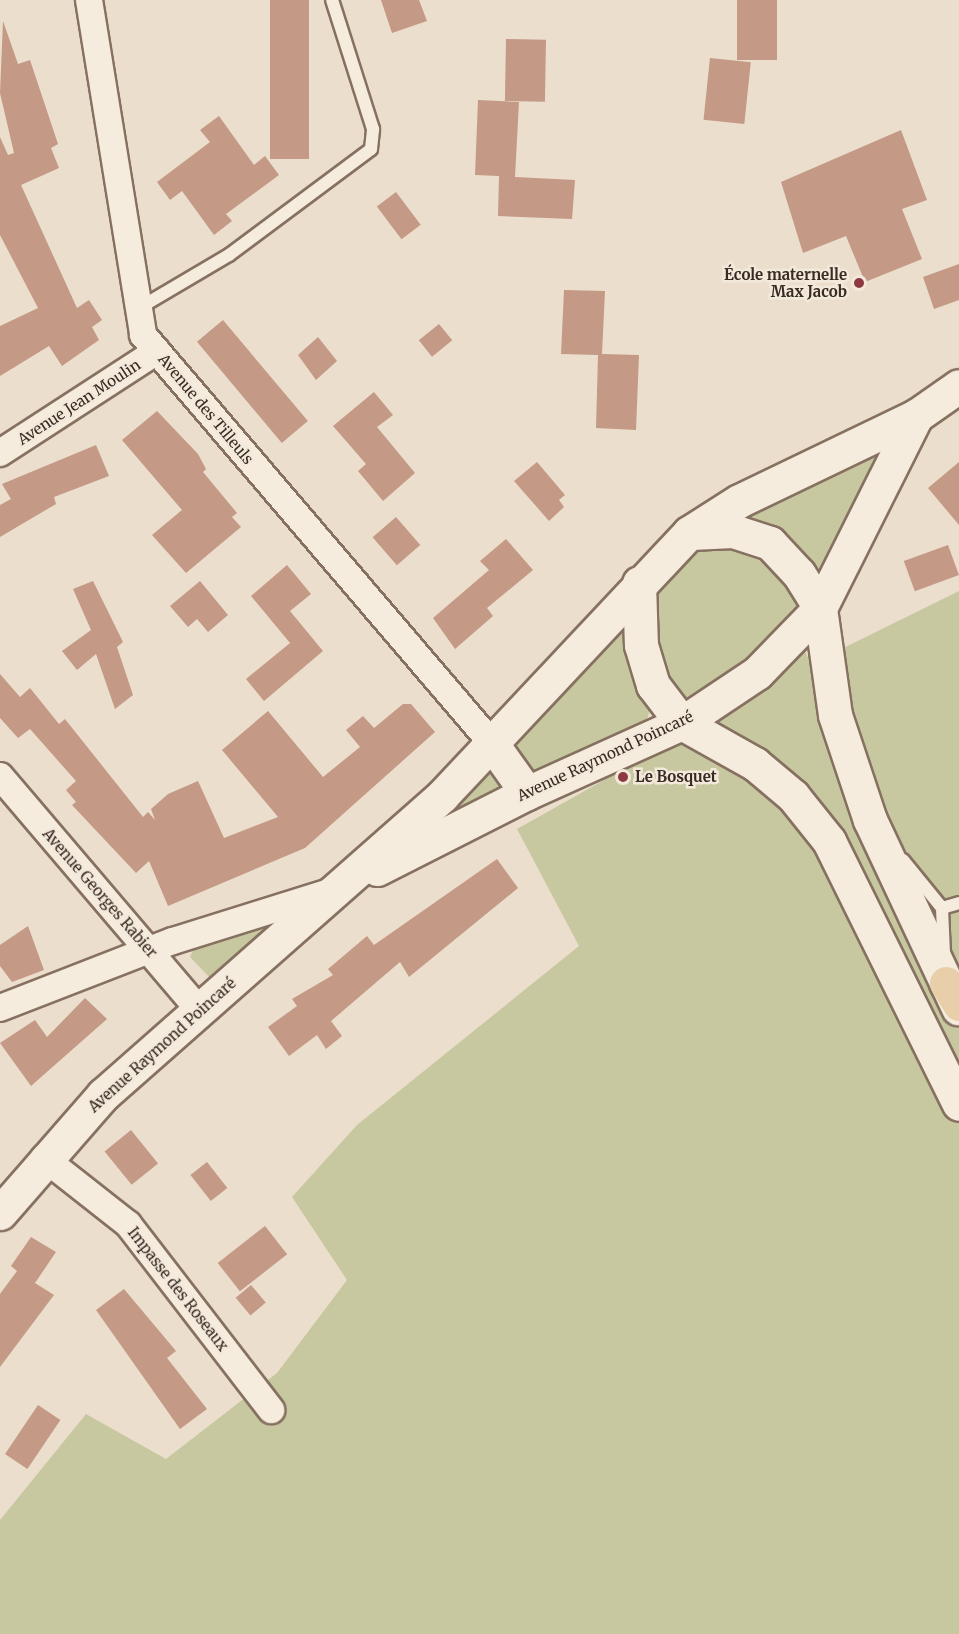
<!DOCTYPE html>
<html>
<head>
<meta charset="utf-8">
<style>
	body { margin:0 }
	#map { position:relative; width:959px; height:1634px; overflow:hidden; background:#ebdecc; font-family:Merriweather,serif }
	div>[style] { position:absolute }
	.green>* { inset:0; background:#c8c8a0 }
	.building>* { inset:0; background:#c49986; transform-origin:0 0 }
	.roads { filter:drop-shadow(2px 0 #867161) drop-shadow(-2px 0 #867161) drop-shadow(0 2px #867161) drop-shadow(0 -2px #867161) }
	.lane>* { height:12px; margin:-6px; padding:0 6px; transform-origin:6px; border-radius:6px; background:#f6ecde }
	.street>* { height:26px; margin:-13px; padding:0 13px; transform-origin:13px; border-radius:13px; background:#f6ecde }
	.secondary>* { height:33px; margin:-16.5px; padding:0 16.5px; transform-origin:16.5px; border-radius:16.5px; background:#f6ecde }
	.primary>* { height:33px; margin:-16.5px; padding:0 16.5px; transform-origin:16.5px; border-radius:16.5px; background:#e8cea9 }
	.dots>* { width:16px; height:16px; translate:-50% -50%; box-sizing:border-box; border:3px solid #f3e9db; border-radius:50% }
	span { translate:-50% -50%; white-space:nowrap; text-align:center; line-height:1.15; -webkit-text-stroke:5px #f3e9db; paint-order:stroke }
	.poi-label { font-size:15px; color:#382b23; font-weight:700 }
	.right { translate:-100% -50%; text-align:right }
	.left { translate:0 -50%; text-align:left }
	.street-label { font-size:15px; color:#382b23 }
</style>
</head>
<body>
<div id="map">
	<div class="green">
		<i style="clip-path:polygon(887px 441px,820px 575px,748px 522px,749px 511px)"></i>
		<i style="clip-path:polygon(730px 544px,771px 561px,802px 604px,770px 646px,688px 701px,672px 687px,659px 659px,653px 602px,658px 588px,692px 553px)"></i>
		<i style="clip-path:polygon(959px 591px,959px 1634px,0 1634px,0 1520px,86px 1414px,166px 1459px,277px 1373px,347px 1280px,292px 1197px,357px 1125px,579px 946px,517px 829px,716px 717px,803px 647px,811px 664px)"></i>
		<i style="clip-path:polygon(614px 623px,624px 626px,650px 708px,646px 725px,531px 778px,509px 741px)"></i>
		<i style="clip-path:polygon(490px 764px,508px 785px,454px 809px,453px 805px)"></i>
		<i style="clip-path:polygon(272px 921px,277px 924px,211px 979px,190px 957px,195px 946px)"></i>
	</div>
	<div class="building">
		<i style="left:270px;top:0;width:39px;height:159px"></i>
		<i style="clip-path:polygon(381px 0,419px 0,427px 21px,392px 33px)"></i>
		<i style="left:737px;top:0;width:40px;height:60px"></i>
		<i style="clip-path:polygon(3px 21px,18px 64px,30px 60px,58px 144px,51px 148px,59px 168px,21px 185px,77px 308px,89px 300px,102px 320px,92px 327px,99px 340px,62px 366px,49px 346px,0 376px,0 326px,38px 308px,0 235px,0 137px,8px 155px,14px 153px,0 93px)"></i>
		<i style="left:506px;top:39px;width:40px;height:62px;rotate:1deg"></i>
		<i style="left:710px;top:58px;width:41px;height:62px;rotate:6deg"></i>
		<i style="clip-path:polygon(478px 100px,519px 102px,515px 177px,575px 180px,572px 219px,498px 216px,499px 176px,475px 175px)"></i>
		<i style="clip-path:polygon(219px 116px,254px 165px,265px 156px,279px 175px,226px 214px,232px 221px,214px 235px,182px 191px,170px 200px,157px 182px,210px 142px,200px 130px)"></i>
		<i style="clip-path:polygon(901px 130px,927px 200px,902px 209px,922px 259px,865px 282px,846px 236px,803px 253px,781px 182px)"></i>
		<i style="left:396px;top:192px;width:41px;height:24px;rotate:53deg"></i>
		<i style="clip-path:polygon(959px 264px,959px 300px,934px 309px,923px 277px)"></i>
		<i style="clip-path:polygon(564px 290px,605px 291px,602px 354px,639px 355px,636px 430px,596px 428px,598px 355px,561px 354px)"></i>
		<i style="left:223px;top:320px;width:132px;height:34px;rotate:50deg"></i>
		<i style="left:439px;top:324px;width:21px;height:26px;rotate:51deg"></i>
		<i style="clip-path:polygon(318px 337px,337px 361px,316px 380px,298px 355px)"></i>
		<i style="clip-path:polygon(374px 392px,393px 415px,377px 427px,415px 473px,383px 501px,358px 471px,366px 464px,333px 426px)"></i>
		<i style="clip-path:polygon(157px 411px,198px 454px,206px 469px,203px 472px,237px 513px,232px 517px,241px 527px,186px 573px,152px 535px,182px 510px,122px 440px)"></i>
		<i style="clip-path:polygon(96px 445px,109px 476px,54px 497px,56px 504px,0 537px,0 505px,11px 499px,2px 484px)"></i>
		<i style="clip-path:polygon(537px 462px,565px 495px,559px 500px,564px 507px,549px 521px,514px 481px)"></i>
		<i style="clip-path:polygon(959px 462px,959px 525px,928px 488px)"></i>
		<i style="left:396px;top:517px;width:37px;height:31px;rotate:49deg"></i>
		<i style="clip-path:polygon(506px 539px,533px 570px,487px 608px,493px 616px,455px 649px,433px 618px,489px 570px,480px 561px)"></i>
		<i style="left:948px;top:545px;width:32px;height:47px;rotate:70deg"></i>
		<i style="clip-path:polygon(287px 565px,311px 594px,290px 611px,323px 651px,264px 701px,246px 679px,290px 643px,251px 596px)"></i>
		<i style="clip-path:polygon(93px 581px,123px 642px,117px 647px,133px 695px,115px 709px,96px 654px,77px 670px,62px 651px,91px 630px,73px 589px)"></i>
		<i style="clip-path:polygon(200px 581px,228px 615px,208px 632px,197px 619px,188px 627px,170px 606px)"></i>
		<i style="clip-path:polygon(0 674px,20px 697px,30px 688px,59px 724px,65px 719px,143px 817px,148px 812px,155px 820px,151px 809px,168px 794px,198px 781px,224px 838px,278px 817px,222px 750px,268px 711px,323px 777px,360px 747px,346px 730px,363px 716px,374px 728px,403px 704px,411px 704px,435px 732px,305px 848px,168px 906px,149px 861px,136px 873px,72px 805px,76px 802px,66px 790px,76px 781px,30px 729px,18px 738px,0 718px)"></i>
		<i style="clip-path:polygon(497px 859px,518px 888px,409px 977px,400px 962px,331px 1021px,342px 1036px,326px 1049px,317px 1035px,289px 1056px,268px 1027px,297px 1006px,292px 999px,333px 975px,328px 969px,367px 936px,374px 945px)"></i>
		<i style="clip-path:polygon(28px 926px,44px 970px,12px 982px,0 966px,0 945px)"></i>
		<i style="clip-path:polygon(85px 998px,107px 1019px,31px 1086px,0 1043px,35px 1020px,47px 1037px)"></i>
		<i style="left:131px;top:1130px;width:43px;height:34px;rotate:51deg"></i>
		<i style="left:207px;top:1162px;width:33px;height:21px;rotate:52deg"></i>
		<i style="left:265px;top:1226px;width:36px;height:60px;rotate:52deg"></i>
		<i style="clip-path:polygon(31px 1237px,56px 1252px,35px 1283px,54px 1295px,0 1367px,0 1294px,17px 1271px,11px 1266px)"></i>
		<i style="left:251px;top:1285px;width:23px;height:20px;rotate:50deg"></i>
		<i style="clip-path:polygon(124px 1289px,176px 1351px,167px 1358px,207px 1409px,180px 1429px,96px 1310px)"></i>
		<i style="left:38px;top:1405px;width:27px;height:59px;rotate:34deg"></i>
	</div>
	<div class="roads">
		<div class="lane">
			<i style="left:139px;top:308px;width:104px;rotate:-30.5deg"></i>
			<i style="left:229px;top:255px;width:177px;rotate:-36.7deg"></i>
			<i style="left:371px;top:149px;width:20px;rotate:-84deg"></i>
			<i style="left:373px;top:129px;width:135px;rotate:-107.6deg"></i>
			<i style="left:903px;top:860px;width:62px;rotate:50.9deg"></i>
			<i style="left:942px;top:908px;width:46px;rotate:87.5deg"></i>
			<i style="left:942px;top:908px;width:18px;rotate:-16deg"></i>
		</div>
		<div class="street">
			<i style="left:89px;top:0;width:339px;rotate:80.8deg"></i>
			<i style="left:143px;top:335px;width:534px;rotate:49.48deg"></i>
			<i style="left:0;top:453px;width:187px;rotate:-33deg"></i>
			<i style="left:0;top:776px;width:307px;rotate:49.6deg"></i>
			<i style="left:0;top:1008px;width:186px;rotate:-21.2deg"></i>
			<i style="left:173px;top:941px;width:164px;rotate:-17.4deg"></i>
			<i style="left:44px;top:1158px;width:107px;rotate:38.2deg"></i>
			<i style="left:128px;top:1224px;width:235px;rotate:52.4deg"></i>
		</div>
		<div class="secondary">
			<i style="left:691px;top:533px;width:42px;rotate:-2.7deg"></i>
			<i style="left:733px;top:531px;width:39px;rotate:18deg"></i>
			<i style="left:770px;top:543px;width:42px;rotate:46.9deg"></i>
			<i style="left:799px;top:574px;width:40px;rotate:58deg"></i>
			<i style="left:820px;top:608px;width:108px;rotate:82deg"></i>
			<i style="left:835px;top:715px;width:111px;rotate:71.6deg"></i>
			<i style="left:870px;top:820px;width:208px;rotate:64.9deg"></i>
			<i style="left:639px;top:583px;width:62px;rotate:88.2deg"></i>
			<i style="left:641px;top:645px;width:42px;rotate:73.3deg"></i>
			<i style="left:653px;top:685px;width:48px;rotate:52.7deg"></i>
			<i style="left:682px;top:723px;width:84px;rotate:29.3deg"></i>
			<i style="left:755px;top:764px;width:50px;rotate:40.1deg"></i>
			<i style="left:793px;top:796px;width:58px;rotate:51.3deg"></i>
			<i style="left:829px;top:841px;width:293px;rotate:63.7deg"></i>
			<i style="left:490px;top:741px;width:64px;rotate:54.6deg"></i>
			<i style="left:377px;top:869px;width:168px;rotate:-26.9deg"></i>
			<i style="left:527px;top:793px;width:170px;rotate:-24.3deg"></i>
			<i style="left:682px;top:723px;width:90px;rotate:-33.7deg"></i>
			<i style="left:757px;top:673px;width:91px;rotate:-45.9deg"></i>
			<i style="left:820px;top:608px;width:215px;rotate:-63.4deg"></i>
			<i style="left:0;top:1213px;width:157px;rotate:-48.9deg"></i>
			<i style="left:103px;top:1095px;width:452px;rotate:-41.4deg"></i>
			<i style="left:442px;top:796px;width:361px;rotate:-46.8deg"></i>
			<i style="left:689px;top:533px;width:59px;rotate:-32.6deg"></i>
			<i style="left:739px;top:501px;width:196px;rotate:-25.7deg"></i>
			<i style="left:916px;top:416px;width:52px;rotate:-34.9deg"></i>
		</div>
		<div class="primary">
			<i style="left:946px;top:983px;width:25px;rotate:58deg"></i>
		</div>
	</div>
	<div class="dots">
		<i style="left:859px;top:283px;background:#8e3842"></i>
		<i style="left:623px;top:777px;background:#8e3842"></i>
	</div>
	<div class="poi-label">
		<span class="right" style="left:847px;top:283px">École maternelle<br>Max Jacob</span>
		<span class="left" style="left:635px;top:777px">Le Bosquet</span>
	</div>
	<div class="street-label">
		<span style="left:79px;top:402px;rotate:-33deg">Avenue Jean Moulin</span>
		<span style="left:206px;top:409px;rotate:50deg">Avenue des Tilleuls</span>
		<span style="left:605px;top:756px;rotate:-25deg">Avenue Raymond Poincaré</span>
		<span style="left:100px;top:893px;rotate:49deg">Avenue Georges Rabier</span>
		<span style="left:162px;top:1045px;rotate:-42deg">Avenue Raymond Poincaré</span>
		<span style="left:178px;top:1289px;rotate:52deg">Impasse des Roseaux</span>
	</div>
</div>
</body>
</html>
